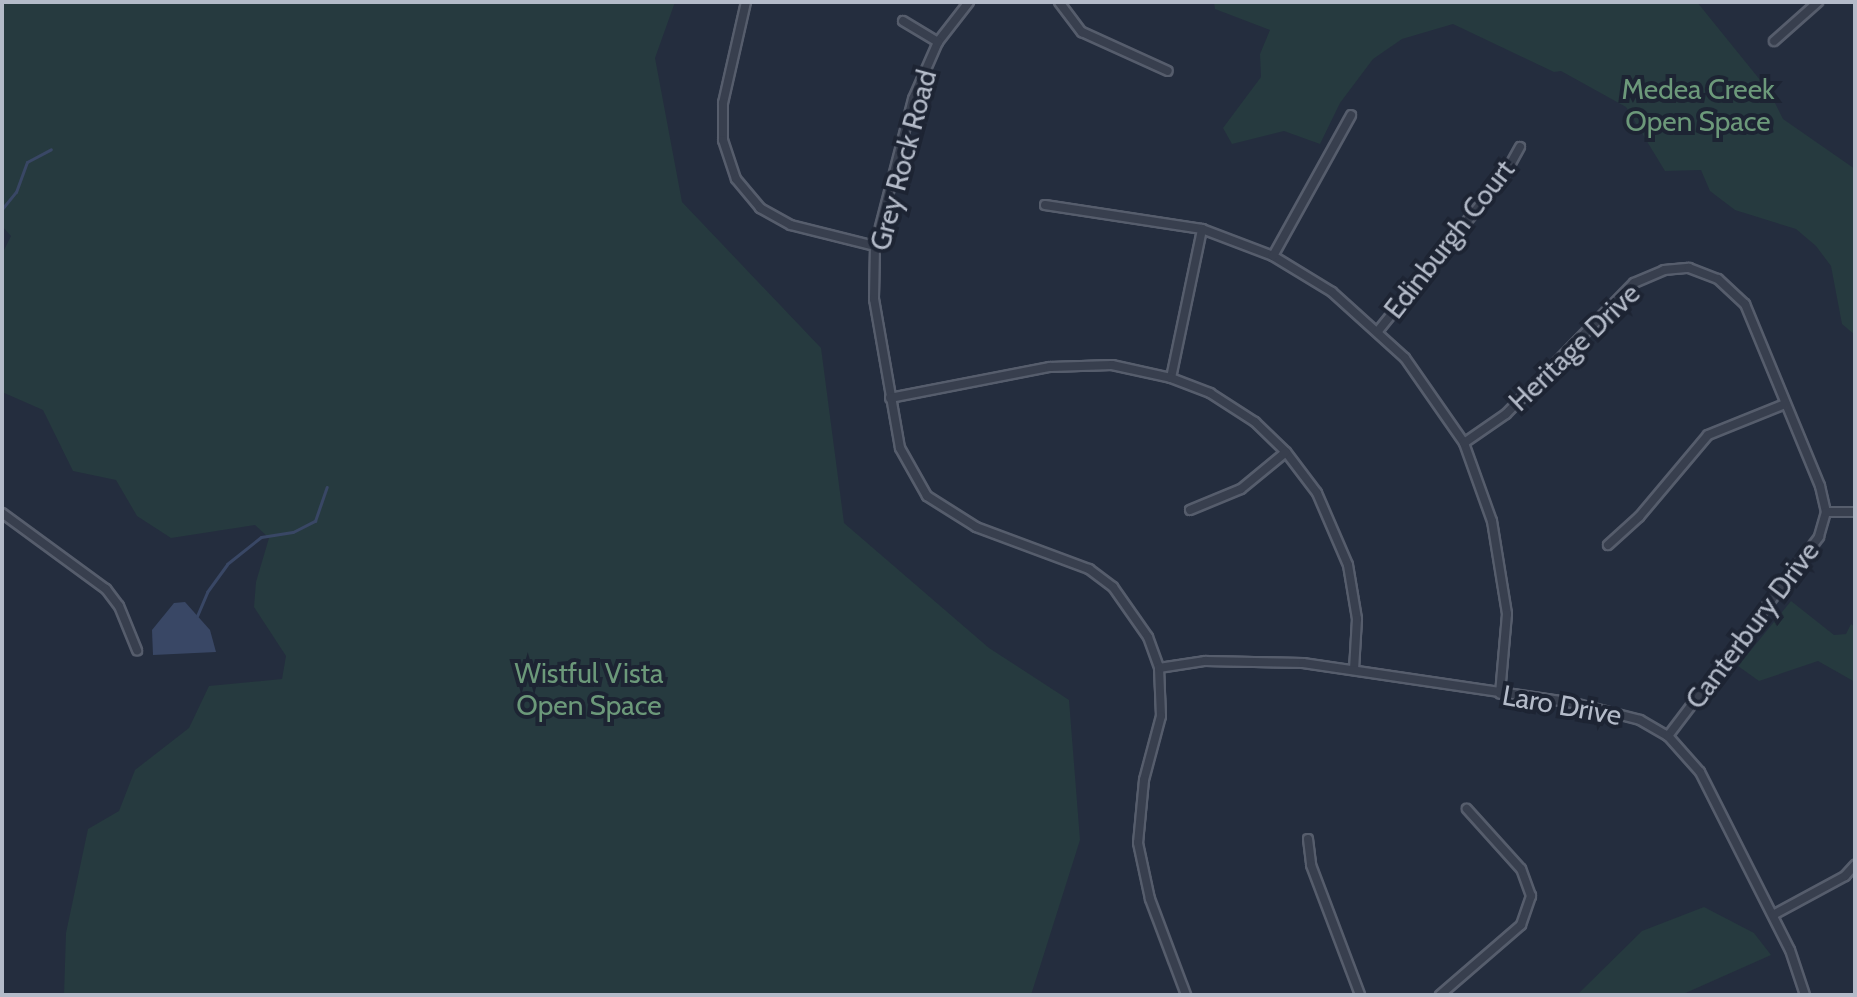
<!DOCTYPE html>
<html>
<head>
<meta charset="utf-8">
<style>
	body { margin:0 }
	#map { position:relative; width:1857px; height:997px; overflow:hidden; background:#242d3e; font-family:Cabin,sans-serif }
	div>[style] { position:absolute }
	.green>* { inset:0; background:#263a3f }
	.water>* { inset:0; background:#394765 }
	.stream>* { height:3px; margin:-1.5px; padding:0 1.5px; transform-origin:1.5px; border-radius:1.5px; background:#394765 }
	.roads { filter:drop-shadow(2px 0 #565d6c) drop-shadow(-2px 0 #565d6c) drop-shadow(0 2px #565d6c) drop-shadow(0 -2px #565d6c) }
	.street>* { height:8px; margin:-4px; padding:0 4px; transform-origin:4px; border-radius:4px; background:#383f4e }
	span { translate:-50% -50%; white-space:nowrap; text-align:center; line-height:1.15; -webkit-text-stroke:8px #1d2433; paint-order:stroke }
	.park-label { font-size:28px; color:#6c997a }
	.street-label { font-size:28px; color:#b4bbc9 }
	.frame { position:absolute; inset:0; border:4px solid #b4bbc9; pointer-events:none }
</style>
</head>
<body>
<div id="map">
	<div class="green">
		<i style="clip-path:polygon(2px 2px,675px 2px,655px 58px,682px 202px,821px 348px,844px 523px,989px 648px,1069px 700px,1080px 840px,1031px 995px,64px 995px,66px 933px,88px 829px,119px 811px,135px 770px,189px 728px,209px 686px,282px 679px,286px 656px,254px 607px,256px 582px,269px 538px,255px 525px,171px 538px,137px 516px,116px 480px,73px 471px,43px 410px,2px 392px,2px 254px,11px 236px,2px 226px)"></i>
		<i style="clip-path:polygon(1214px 2px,1697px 2px,1769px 91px,1783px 119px,1855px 169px,1855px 335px,1842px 324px,1831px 266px,1816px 246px,1796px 229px,1735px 210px,1710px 191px,1701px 170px,1665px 171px,1626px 107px,1561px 71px,1554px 72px,1453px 24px,1402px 39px,1373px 59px,1340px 103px,1320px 144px,1284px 131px,1232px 144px,1223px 128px,1261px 77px,1260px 54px,1270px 30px,1215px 9px)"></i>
		<i style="clip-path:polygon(1791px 601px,1834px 635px,1846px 634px,1851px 624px,1855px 627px,1855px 682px,1818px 661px,1759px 681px,1738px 666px)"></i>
		<i style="clip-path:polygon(1704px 907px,1754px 933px,1771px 955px,1681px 995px,1577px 995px,1642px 931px)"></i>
	</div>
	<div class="water">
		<i style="clip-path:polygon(185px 602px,210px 630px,216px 652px,153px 655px,152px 630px,174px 603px)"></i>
	</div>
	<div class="stream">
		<i style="left:2px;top:209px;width:22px;rotate:-51deg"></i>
		<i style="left:16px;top:192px;width:32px;rotate:-70deg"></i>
		<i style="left:27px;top:162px;width:27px;rotate:-28deg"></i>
		<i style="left:197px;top:616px;width:26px;rotate:-67deg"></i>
		<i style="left:207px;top:592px;width:34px;rotate:-54deg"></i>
		<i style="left:227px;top:564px;width:43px;rotate:-38.5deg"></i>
		<i style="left:261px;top:537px;width:32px;rotate:-9deg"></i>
		<i style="left:293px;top:532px;width:25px;rotate:-27deg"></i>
		<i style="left:315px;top:521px;width:36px;rotate:-71deg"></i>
	</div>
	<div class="roads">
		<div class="street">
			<i style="left:746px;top:2px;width:104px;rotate:102.8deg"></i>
			<i style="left:723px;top:103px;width:37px;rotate:90deg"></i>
			<i style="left:723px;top:140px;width:41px;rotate:71.6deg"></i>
			<i style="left:736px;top:179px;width:38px;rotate:50deg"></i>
			<i style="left:760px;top:208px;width:35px;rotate:29deg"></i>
			<i style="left:791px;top:225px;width:87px;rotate:14deg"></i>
			<i style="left:969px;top:2px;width:51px;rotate:127.8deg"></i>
			<i style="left:938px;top:42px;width:62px;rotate:113.7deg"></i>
			<i style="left:913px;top:99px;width:152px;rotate:104.5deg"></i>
			<i style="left:875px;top:246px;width:53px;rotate:91.1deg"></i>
			<i style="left:874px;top:299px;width:151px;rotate:80.1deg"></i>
			<i style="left:900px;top:448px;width:55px;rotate:60.6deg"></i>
			<i style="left:927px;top:496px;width:58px;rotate:32.3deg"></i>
			<i style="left:976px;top:527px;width:121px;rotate:20.4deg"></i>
			<i style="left:1089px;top:569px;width:30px;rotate:37deg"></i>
			<i style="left:1113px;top:587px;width:61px;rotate:55deg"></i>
			<i style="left:1148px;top:637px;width:33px;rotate:70deg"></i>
			<i style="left:1159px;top:668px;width:48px;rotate:87.6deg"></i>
			<i style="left:1161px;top:716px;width:66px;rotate:104.9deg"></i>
			<i style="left:1144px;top:780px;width:63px;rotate:95.4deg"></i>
			<i style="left:1138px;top:843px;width:57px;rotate:77.9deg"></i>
			<i style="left:1150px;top:899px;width:103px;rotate:69.4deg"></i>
			<i style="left:1059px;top:2px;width:38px;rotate:53deg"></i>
			<i style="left:1082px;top:32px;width:94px;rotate:24.4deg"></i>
			<i style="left:903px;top:21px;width:41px;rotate:31deg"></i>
			<i style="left:1774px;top:41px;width:59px;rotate:-41.6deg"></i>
			<i style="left:1045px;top:205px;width:159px;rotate:8.7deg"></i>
			<i style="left:1202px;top:229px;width:76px;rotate:20.8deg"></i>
			<i style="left:1273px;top:256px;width:69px;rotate:31.4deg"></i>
			<i style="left:1332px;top:292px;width:98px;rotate:42.1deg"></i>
			<i style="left:1405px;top:358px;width:103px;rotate:55.2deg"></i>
			<i style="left:1464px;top:443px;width:83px;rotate:70.3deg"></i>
			<i style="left:1492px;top:521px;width:94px;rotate:80.8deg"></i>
			<i style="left:1507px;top:614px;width:80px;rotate:95deg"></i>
			<i style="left:1273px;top:256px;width:161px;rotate:-61deg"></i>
			<i style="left:1378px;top:331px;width:202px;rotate:-51deg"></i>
			<i style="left:1505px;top:174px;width:31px;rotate:-61deg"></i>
			<i style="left:1171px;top:378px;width:152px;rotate:-78.2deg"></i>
			<i style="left:890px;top:398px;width:163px;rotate:-11deg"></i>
			<i style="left:1050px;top:367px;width:62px;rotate:-1.8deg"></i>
			<i style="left:1112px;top:365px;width:60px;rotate:12.4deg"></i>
			<i style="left:1171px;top:378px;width:42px;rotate:21deg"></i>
			<i style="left:1210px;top:393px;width:54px;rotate:32.8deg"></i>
			<i style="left:1255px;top:422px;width:43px;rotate:44.1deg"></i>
			<i style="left:1286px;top:452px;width:51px;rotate:52.9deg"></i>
			<i style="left:1317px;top:493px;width:78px;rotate:66.7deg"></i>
			<i style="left:1348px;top:565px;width:55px;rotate:80.5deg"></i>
			<i style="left:1357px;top:619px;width:50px;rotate:93.4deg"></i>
			<i style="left:1464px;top:443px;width:51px;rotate:-34.6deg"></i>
			<i style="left:1506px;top:414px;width:183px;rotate:-45.7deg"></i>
			<i style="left:1634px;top:283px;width:33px;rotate:-23deg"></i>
			<i style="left:1664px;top:270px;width:25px;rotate:-5deg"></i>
			<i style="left:1689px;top:268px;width:31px;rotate:21deg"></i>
			<i style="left:1718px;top:279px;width:37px;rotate:43deg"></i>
			<i style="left:1745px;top:304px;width:197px;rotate:67.6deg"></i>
			<i style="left:1820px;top:486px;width:27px;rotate:77deg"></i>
			<i style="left:1826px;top:512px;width:26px;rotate:106deg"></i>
			<i style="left:1819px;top:537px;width:250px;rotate:127.2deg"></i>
			<i style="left:1190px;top:510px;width:55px;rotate:-22.4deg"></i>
			<i style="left:1241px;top:489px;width:58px;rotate:-39.4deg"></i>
			<i style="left:1826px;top:512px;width:29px"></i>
			<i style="left:2px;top:513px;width:129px;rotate:36.2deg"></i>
			<i style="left:106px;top:589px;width:21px;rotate:53deg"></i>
			<i style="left:119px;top:606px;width:48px;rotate:67.8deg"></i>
			<i style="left:1608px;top:545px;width:42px;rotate:-42.1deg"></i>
			<i style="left:1639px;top:517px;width:107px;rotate:-49.9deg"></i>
			<i style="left:1708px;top:435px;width:83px;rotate:-21.9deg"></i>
			<i style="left:1159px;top:668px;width:47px;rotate:-8.7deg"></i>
			<i style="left:1205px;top:661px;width:98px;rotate:1.2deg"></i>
			<i style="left:1303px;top:663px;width:274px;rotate:8.4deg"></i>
			<i style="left:1574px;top:703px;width:68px;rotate:14.4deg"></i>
			<i style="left:1640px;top:720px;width:32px;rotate:30deg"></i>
			<i style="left:1668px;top:736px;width:48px;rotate:48.4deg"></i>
			<i style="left:1700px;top:772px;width:199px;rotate:63.2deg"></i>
			<i style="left:1790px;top:950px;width:47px;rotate:71.6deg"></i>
			<i style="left:1308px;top:839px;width:26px;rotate:83deg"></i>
			<i style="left:1311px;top:865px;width:139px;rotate:69.3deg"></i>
			<i style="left:1773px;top:915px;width:82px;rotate:-28.4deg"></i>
			<i style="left:1845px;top:876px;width:15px;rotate:-48deg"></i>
			<i style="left:1440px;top:995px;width:107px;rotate:-40.8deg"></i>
			<i style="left:1521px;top:925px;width:31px;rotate:-71deg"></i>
			<i style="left:1531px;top:896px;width:29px;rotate:-110deg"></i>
			<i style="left:1521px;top:869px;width:81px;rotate:-132deg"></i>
		</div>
	</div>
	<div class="park-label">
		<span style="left:1698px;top:105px">Medea Creek<br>Open Space</span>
		<span style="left:589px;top:689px">Wistful Vista<br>Open Space</span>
	</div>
	<div class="street-label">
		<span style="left:903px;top:160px;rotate:-75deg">Grey Rock Road</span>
		<span style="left:1449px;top:239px;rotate:-52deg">Edinburgh Court</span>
		<span style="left:1574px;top:347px;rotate:-44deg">Heritage Drive</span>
		<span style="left:1752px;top:625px;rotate:-53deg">Canterbury Drive</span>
		<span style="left:1562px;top:705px;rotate:10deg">Laro Drive</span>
	</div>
	<div class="frame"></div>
</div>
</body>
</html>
